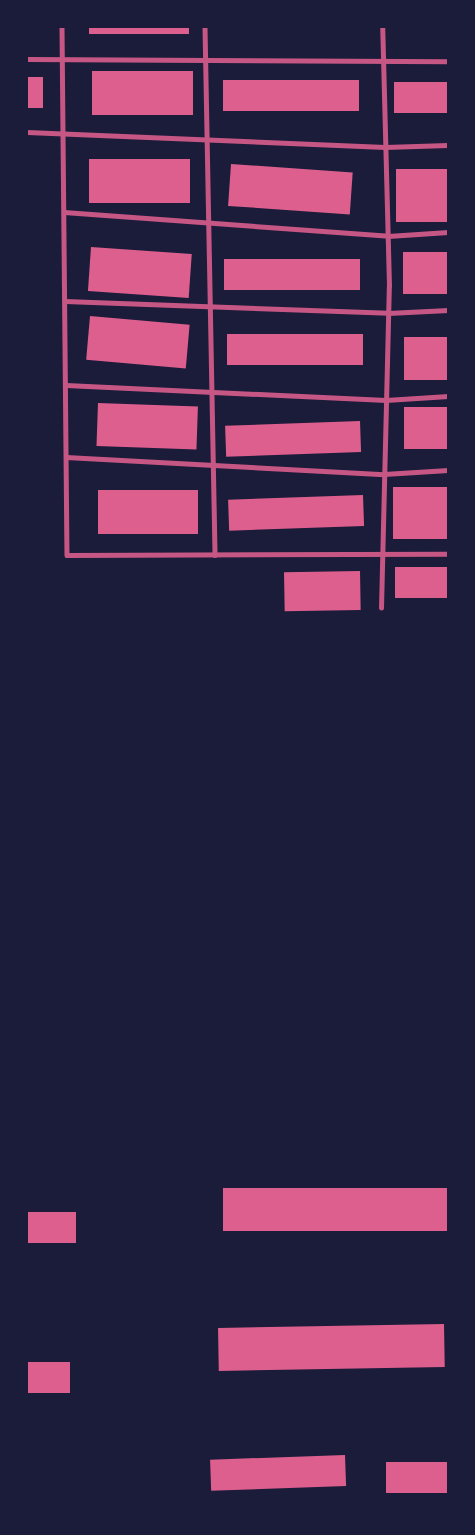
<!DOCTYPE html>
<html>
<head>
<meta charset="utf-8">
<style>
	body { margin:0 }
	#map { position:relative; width:475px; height:1535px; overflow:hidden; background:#1b1b3a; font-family:Lato,sans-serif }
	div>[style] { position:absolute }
	.building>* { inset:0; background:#dd5f8e; transform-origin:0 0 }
	.service>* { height:4.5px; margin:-2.25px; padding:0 2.25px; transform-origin:2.25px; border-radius:2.25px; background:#c65784 }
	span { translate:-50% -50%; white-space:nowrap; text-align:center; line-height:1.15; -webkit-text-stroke:6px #1b1b3a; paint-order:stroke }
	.frame { position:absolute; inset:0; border:28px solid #1b1b3a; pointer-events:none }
</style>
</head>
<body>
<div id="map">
	<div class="building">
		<i style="left:89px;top:27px;width:100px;height:7px"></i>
		<i style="left:92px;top:71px;width:101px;height:44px"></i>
		<i style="left:27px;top:77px;width:16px;height:31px"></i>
		<i style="left:223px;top:80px;width:136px;height:31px"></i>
		<i style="left:394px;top:82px;width:54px;height:31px"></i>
		<i style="left:89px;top:159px;width:101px;height:44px"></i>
		<i style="left:231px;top:164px;width:122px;height:42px;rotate:4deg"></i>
		<i style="left:448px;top:169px;width:53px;height:52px;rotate:90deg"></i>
		<i style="left:91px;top:247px;width:101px;height:44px;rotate:4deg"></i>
		<i style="left:448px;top:252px;width:42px;height:45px;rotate:90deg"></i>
		<i style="left:360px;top:259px;width:31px;height:136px;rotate:90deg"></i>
		<i style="left:90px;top:316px;width:100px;height:44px;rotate:5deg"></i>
		<i style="left:363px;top:334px;width:31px;height:136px;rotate:90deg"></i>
		<i style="left:448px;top:337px;width:43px;height:44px;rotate:90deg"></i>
		<i style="left:98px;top:403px;width:100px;height:43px;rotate:2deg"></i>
		<i style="left:448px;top:407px;width:42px;height:44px;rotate:90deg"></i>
		<i style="left:360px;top:421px;width:31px;height:135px;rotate:88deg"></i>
		<i style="left:448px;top:487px;width:52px;height:55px;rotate:90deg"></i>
		<i style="left:98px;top:490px;width:100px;height:44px"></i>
		<i style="left:363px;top:495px;width:31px;height:135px;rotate:88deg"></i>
		<i style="left:395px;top:567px;width:53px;height:31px"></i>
		<i style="left:360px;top:571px;width:39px;height:76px;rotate:89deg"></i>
		<i style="left:448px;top:1188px;width:43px;height:225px;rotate:90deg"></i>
		<i style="left:27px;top:1212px;width:49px;height:31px"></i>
		<i style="left:444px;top:1324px;width:43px;height:226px;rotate:89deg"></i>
		<i style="left:27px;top:1362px;width:43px;height:31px"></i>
		<i style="left:345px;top:1455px;width:31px;height:135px;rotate:88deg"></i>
		<i style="left:386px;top:1462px;width:62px;height:31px"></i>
	</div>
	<div class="service">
		<i style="left:62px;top:27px;width:528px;rotate:89.46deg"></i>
		<i style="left:67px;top:555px;width:381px;rotate:-0.2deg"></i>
		<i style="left:205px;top:27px;width:528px;rotate:88.91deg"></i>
		<i style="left:27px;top:59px;width:421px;rotate:0.3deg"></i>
		<i style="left:27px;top:132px;width:358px;rotate:2.4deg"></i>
		<i style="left:385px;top:147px;width:63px;rotate:-1.8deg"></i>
		<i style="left:64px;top:212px;width:325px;rotate:4.2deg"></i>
		<i style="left:388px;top:236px;width:60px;rotate:-3.8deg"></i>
		<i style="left:65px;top:301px;width:323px;rotate:2.1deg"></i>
		<i style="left:388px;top:313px;width:60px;rotate:-2.9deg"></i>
		<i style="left:66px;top:385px;width:320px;rotate:2.7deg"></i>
		<i style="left:386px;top:400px;width:62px;rotate:-3.7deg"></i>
		<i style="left:66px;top:457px;width:318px;rotate:3.1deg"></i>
		<i style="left:384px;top:474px;width:64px;rotate:-3.6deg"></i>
		<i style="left:381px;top:608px;width:322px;rotate:-88.6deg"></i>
		<i style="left:389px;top:286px;width:259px;rotate:-91.5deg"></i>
	</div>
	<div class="frame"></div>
</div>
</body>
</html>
